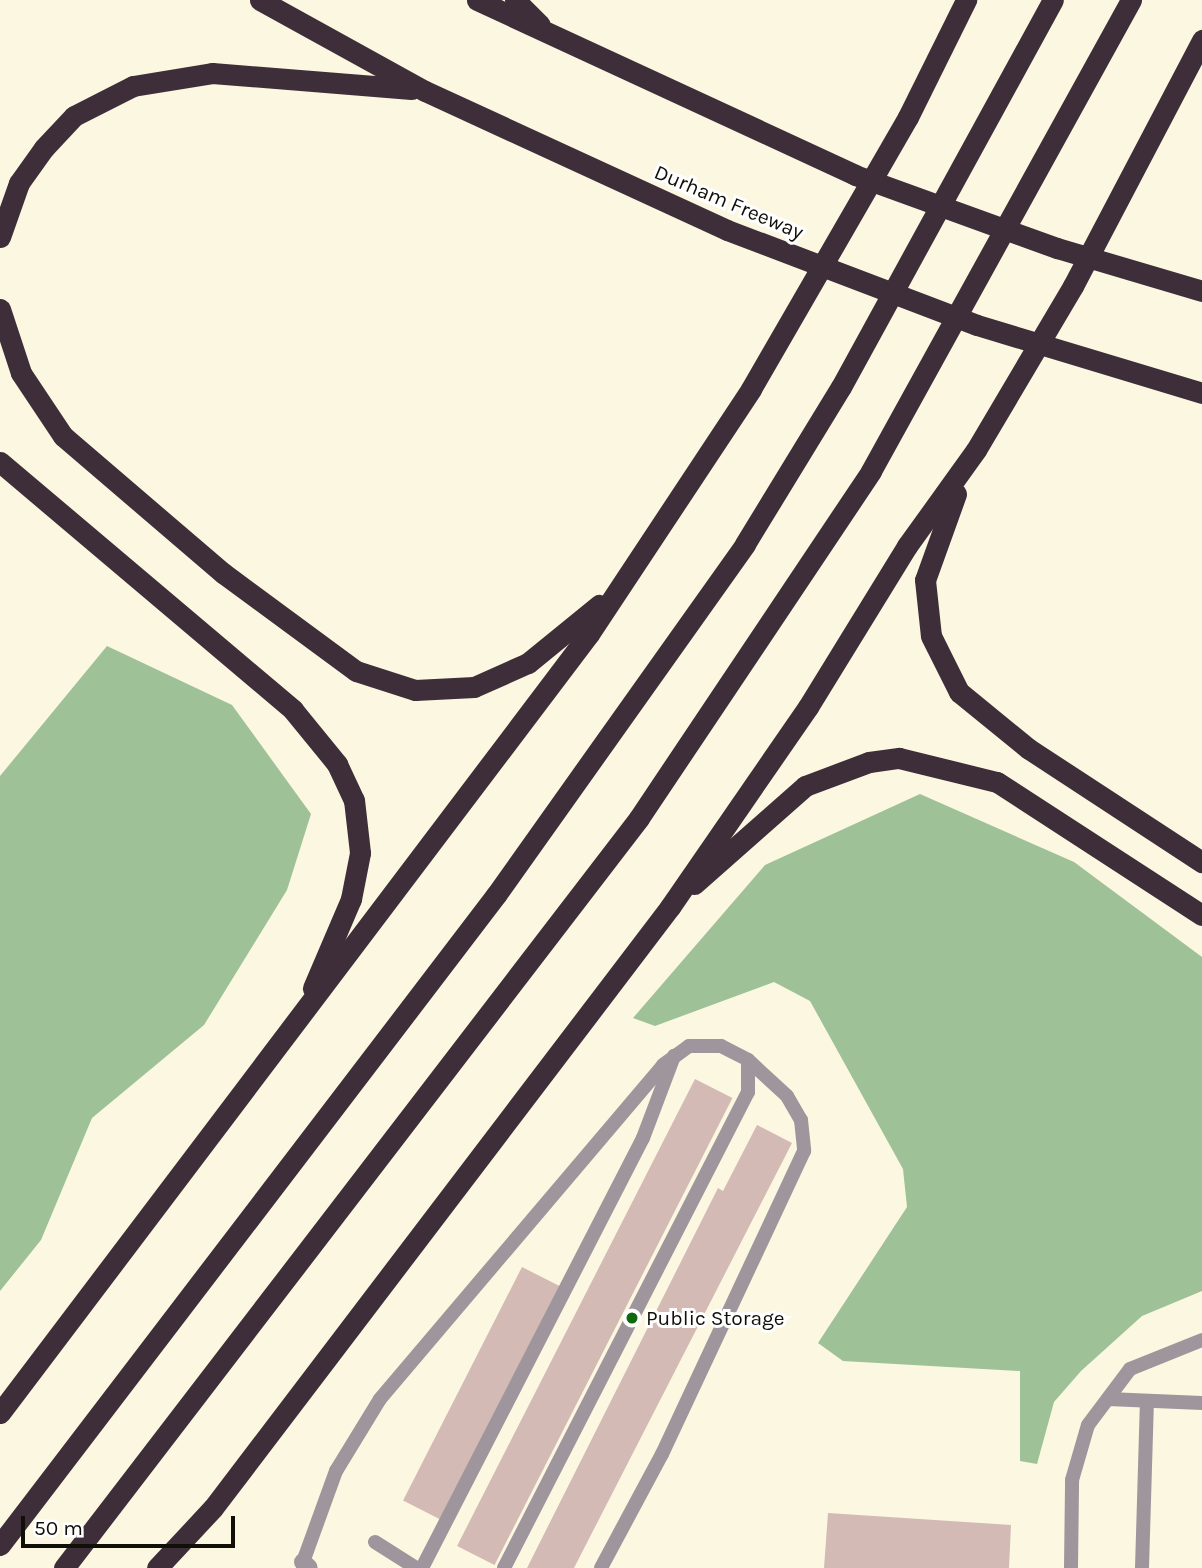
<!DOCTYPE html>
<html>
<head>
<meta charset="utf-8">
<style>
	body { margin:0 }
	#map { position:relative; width:1202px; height:1568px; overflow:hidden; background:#fbf7e0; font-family:Karla,sans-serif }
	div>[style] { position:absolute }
	.forest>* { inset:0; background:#9fc198 }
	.building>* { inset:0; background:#d3bab4; transform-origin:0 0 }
	.lane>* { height:14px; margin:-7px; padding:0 7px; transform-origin:7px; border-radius:7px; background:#9e969c }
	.street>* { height:18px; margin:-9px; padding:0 9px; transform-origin:9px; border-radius:9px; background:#9e969c }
	.highway>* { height:21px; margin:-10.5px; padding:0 10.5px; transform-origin:10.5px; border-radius:10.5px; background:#3e2e3a }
	.dots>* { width:19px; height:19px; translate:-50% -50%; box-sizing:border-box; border:4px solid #fff; border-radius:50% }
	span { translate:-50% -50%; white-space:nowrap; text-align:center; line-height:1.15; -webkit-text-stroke:6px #fff; paint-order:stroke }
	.street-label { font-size:21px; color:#111008 }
	.poi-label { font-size:21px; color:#111008 }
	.left { translate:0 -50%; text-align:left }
	.scale { position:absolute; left:21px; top:1516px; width:214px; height:32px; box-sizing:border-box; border:4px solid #111008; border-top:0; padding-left:9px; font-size:21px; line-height:24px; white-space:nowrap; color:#111008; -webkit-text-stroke:5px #fff; paint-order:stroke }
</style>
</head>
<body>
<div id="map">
	<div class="forest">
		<i style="clip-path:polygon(107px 646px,232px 705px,311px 814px,287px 890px,204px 1025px,92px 1118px,41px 1240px,0 1291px,0 776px)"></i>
		<i style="clip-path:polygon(920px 794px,1074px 862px,1202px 957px,1202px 1291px,1142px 1316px,1081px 1371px,1054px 1402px,1037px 1464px,1020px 1461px,1020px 1371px,843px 1361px,818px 1343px,907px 1207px,903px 1169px,810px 1001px,774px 982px,655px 1026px,633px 1018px,765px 865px)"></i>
	</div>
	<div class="building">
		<i style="left:695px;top:1079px;width:42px;height:524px;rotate:27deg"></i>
		<i style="clip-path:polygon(757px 1125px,792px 1143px,574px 1568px,527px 1568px,718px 1188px,723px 1191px)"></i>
		<i style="left:522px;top:1267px;width:42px;height:262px;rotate:27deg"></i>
		<i style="clip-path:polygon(828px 1513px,1011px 1525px,1009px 1568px,824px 1568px)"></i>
	</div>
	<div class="lane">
		<i style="left:1108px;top:1399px;width:94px;rotate:2.4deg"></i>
		<i style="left:375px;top:1542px;width:49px;rotate:32.4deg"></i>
		<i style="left:303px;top:1562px;width:97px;rotate:-70.1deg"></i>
		<i style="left:336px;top:1471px;width:84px;rotate:-58.6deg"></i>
		<i style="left:380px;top:1399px;width:438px;rotate:-49.7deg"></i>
		<i style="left:663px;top:1065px;width:32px;rotate:-36deg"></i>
		<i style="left:689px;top:1046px;width:32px"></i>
		<i style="left:721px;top:1046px;width:30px;rotate:27deg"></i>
		<i style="left:748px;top:1060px;width:53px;rotate:42.7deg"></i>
		<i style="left:787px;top:1096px;width:28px;rotate:60deg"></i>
		<i style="left:801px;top:1120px;width:31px;rotate:84deg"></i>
		<i style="left:804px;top:1151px;width:335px;rotate:115.1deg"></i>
		<i style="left:662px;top:1454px;width:129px;rotate:118.2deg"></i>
		<i style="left:422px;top:1568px;width:483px;rotate:-62.8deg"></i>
		<i style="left:643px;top:1138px;width:88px;rotate:-69.3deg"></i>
		<i style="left:504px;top:1568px;width:535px;rotate:-62.86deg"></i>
		<i style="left:748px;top:1092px;width:32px;rotate:-90deg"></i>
		<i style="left:1071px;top:1568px;width:88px;rotate:-89.3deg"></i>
		<i style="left:1072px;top:1480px;width:57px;rotate:-73.8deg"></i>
		<i style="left:1088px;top:1425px;width:70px;rotate:-53.1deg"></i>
		<i style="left:1130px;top:1369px;width:78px;rotate:-21.9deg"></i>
		<i style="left:1142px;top:1568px;width:167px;rotate:-88.3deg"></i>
	</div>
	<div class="street">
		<i style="left:303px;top:1562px;width:8px;rotate:45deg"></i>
	</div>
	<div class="highway">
		<i style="left:260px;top:0;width:188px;rotate:28.9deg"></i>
		<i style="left:425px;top:91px;width:332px;rotate:24.7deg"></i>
		<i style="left:727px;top:230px;width:267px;rotate:20.8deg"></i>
		<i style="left:977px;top:325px;width:235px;rotate:16.8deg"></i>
		<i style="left:477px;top:0;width:417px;rotate:24.8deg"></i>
		<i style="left:855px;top:175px;width:215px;rotate:19.9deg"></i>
		<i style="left:1057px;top:248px;width:151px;rotate:16.5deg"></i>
		<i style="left:515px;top:0;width:35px;rotate:45deg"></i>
		<i style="left:0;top:237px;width:57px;rotate:-70.6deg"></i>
		<i style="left:19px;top:183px;width:43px;rotate:-54.5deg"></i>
		<i style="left:44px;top:148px;width:44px;rotate:-46.8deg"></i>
		<i style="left:74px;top:116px;width:66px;rotate:-27deg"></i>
		<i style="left:133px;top:86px;width:80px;rotate:-9.3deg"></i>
		<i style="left:212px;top:73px;width:200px;rotate:4.6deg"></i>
		<i style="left:0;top:309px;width:67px;rotate:71.8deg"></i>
		<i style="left:21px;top:373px;width:76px;rotate:56.3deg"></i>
		<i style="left:63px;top:436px;width:211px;rotate:40.6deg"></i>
		<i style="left:223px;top:573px;width:165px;rotate:36.4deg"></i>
		<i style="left:356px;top:671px;width:62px;rotate:17.9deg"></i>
		<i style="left:415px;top:690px;width:59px;rotate:-2.9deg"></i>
		<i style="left:474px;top:687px;width:59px;rotate:-24deg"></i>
		<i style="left:528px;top:663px;width:92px;rotate:-39.2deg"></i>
		<i style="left:0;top:462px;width:384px;rotate:40.2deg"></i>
		<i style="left:293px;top:710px;width:70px;rotate:50.8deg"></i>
		<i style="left:337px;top:764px;width:40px;rotate:65deg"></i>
		<i style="left:354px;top:800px;width:53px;rotate:83.5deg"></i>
		<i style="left:360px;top:853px;width:47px;rotate:101.1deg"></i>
		<i style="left:351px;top:899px;width:97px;rotate:113.1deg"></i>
		<i style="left:956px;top:494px;width:91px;rotate:109.8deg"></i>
		<i style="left:925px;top:580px;width:56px;rotate:83.9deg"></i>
		<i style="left:931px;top:636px;width:63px;rotate:63.4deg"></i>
		<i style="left:959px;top:692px;width:90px;rotate:39.2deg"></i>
		<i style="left:1029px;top:749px;width:207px;rotate:33.2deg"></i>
		<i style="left:694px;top:884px;width:148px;rotate:-41.4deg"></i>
		<i style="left:805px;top:786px;width:68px;rotate:-20.6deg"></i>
		<i style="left:869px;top:762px;width:30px;rotate:-8deg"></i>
		<i style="left:899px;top:758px;width:101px;rotate:13.8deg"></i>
		<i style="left:997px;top:782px;width:244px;rotate:33deg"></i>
		<i style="left:0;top:1413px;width:977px;rotate:-52.91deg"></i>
		<i style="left:589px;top:634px;width:294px;rotate:-56.5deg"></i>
		<i style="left:751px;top:389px;width:314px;rotate:-60deg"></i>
		<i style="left:908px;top:117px;width:131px;rotate:-63.6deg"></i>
		<i style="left:0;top:1545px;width:818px;rotate:-52.65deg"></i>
		<i style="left:496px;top:895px;width:430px;rotate:-54.6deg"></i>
		<i style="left:745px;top:544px;width:184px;rotate:-58.6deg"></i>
		<i style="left:841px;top:387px;width:441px;rotate:-61.3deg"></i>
		<i style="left:64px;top:1568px;width:945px;rotate:-52.52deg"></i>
		<i style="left:639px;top:818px;width:417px;rotate:-56.2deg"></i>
		<i style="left:871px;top:471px;width:538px;rotate:-61.1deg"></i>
		<i style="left:157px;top:1568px;width:82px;rotate:-47deg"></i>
		<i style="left:213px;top:1508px;width:755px;rotate:-52.75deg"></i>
		<i style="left:670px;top:907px;width:243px;rotate:-55.4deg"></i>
		<i style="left:808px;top:707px;width:189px;rotate:-58.4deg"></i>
		<i style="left:907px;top:546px;width:118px;rotate:-54.3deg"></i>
		<i style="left:976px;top:450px;width:191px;rotate:-59.4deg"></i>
		<i style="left:1073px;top:286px;width:278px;rotate:-62.3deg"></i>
	</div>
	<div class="dots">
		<i style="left:632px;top:1318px;background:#10680d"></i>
	</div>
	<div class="street-label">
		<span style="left:729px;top:202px;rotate:23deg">Durham Freeway</span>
	</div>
	<div class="poi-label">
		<span class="left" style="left:646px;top:1318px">Public Storage</span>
	</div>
	<div class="scale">50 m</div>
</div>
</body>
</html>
